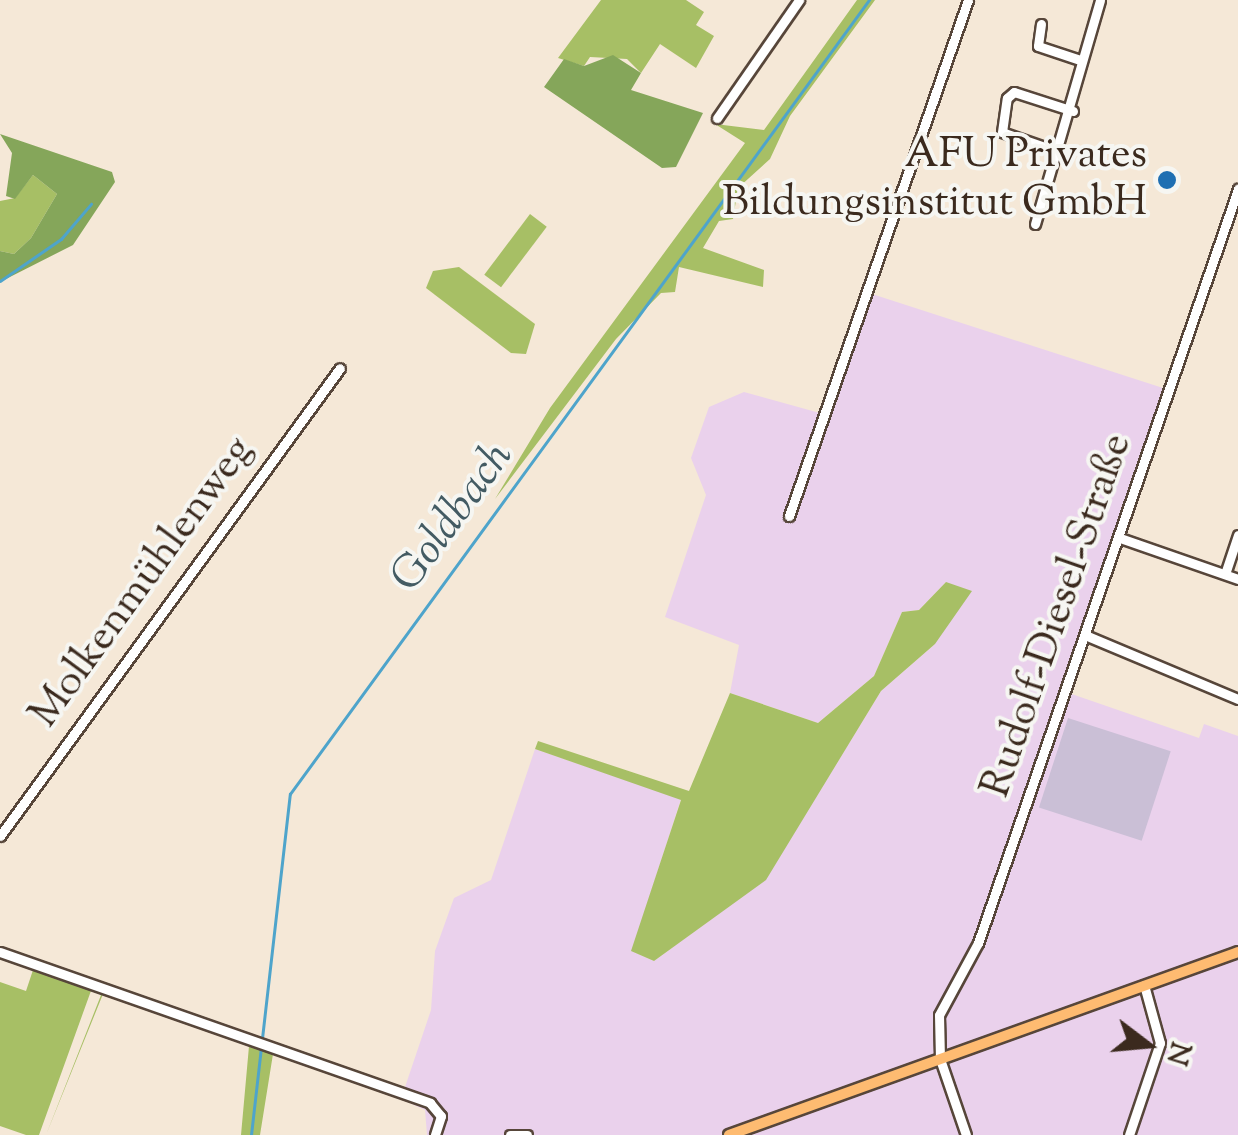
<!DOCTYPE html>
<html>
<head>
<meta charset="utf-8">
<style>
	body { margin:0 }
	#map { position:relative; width:1238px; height:1135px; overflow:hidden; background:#f5e8d7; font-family:"Sorts Mill Goudy",serif }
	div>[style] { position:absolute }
	.built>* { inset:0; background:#ead1ec }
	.industrial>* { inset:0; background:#cabfd6; transform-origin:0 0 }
	.green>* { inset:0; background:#a7bf65; transform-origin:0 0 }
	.forest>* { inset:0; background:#85a65a }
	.stream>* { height:2.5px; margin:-1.25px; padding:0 1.25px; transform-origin:1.25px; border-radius:1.25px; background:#4ea4cb }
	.roads { filter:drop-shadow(2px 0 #57463a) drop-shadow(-2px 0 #57463a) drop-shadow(0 2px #57463a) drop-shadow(0 -2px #57463a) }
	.minor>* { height:9px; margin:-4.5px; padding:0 4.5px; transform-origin:4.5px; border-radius:4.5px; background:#fff }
	.major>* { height:10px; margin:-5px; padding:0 5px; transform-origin:5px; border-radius:5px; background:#febb71 }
	.dots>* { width:28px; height:28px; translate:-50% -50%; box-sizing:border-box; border:5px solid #f6f6f2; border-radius:50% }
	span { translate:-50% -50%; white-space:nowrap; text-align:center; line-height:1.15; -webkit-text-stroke:8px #f6f6f2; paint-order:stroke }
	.poi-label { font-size:42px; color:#3b2a1e }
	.right { translate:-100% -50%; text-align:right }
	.street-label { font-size:42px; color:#3b2a1e }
	.water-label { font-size:45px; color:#435b63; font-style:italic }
	.north { position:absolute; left:1098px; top:995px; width:100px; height:100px; -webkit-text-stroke:8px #f6f6f2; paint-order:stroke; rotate:106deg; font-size:28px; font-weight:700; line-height:40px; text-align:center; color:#3b2a1e }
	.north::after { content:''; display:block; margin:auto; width:35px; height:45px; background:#3b2a1e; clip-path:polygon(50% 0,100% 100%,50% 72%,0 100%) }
</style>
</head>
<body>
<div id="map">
	<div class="built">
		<i style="clip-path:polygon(872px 294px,1163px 388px,1063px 691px,1199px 738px,1204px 724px,1238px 736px,1238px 1135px,427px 1135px,425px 1110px,401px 1099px,431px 1010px,435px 951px,454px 898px,491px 880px,535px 749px,681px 799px,632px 951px,654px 961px,766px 879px,881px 691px,935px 644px,946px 582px,919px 610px,902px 612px,874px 676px,818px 723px,730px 693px,739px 645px,665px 617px,706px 495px,691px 458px,709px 407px,744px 392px,827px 415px)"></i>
	</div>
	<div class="industrial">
		<i style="left:1068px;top:718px;width:108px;height:94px;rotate:18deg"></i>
	</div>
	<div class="green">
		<i style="clip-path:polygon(601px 0,686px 0,704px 12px,696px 25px,714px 36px,696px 68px,660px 44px,641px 73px,627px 59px,590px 57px,584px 66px,558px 58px)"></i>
		<i style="clip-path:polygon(857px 0,875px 0,790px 116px,770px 159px,738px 188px,733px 219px,719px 221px,703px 248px,764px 270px,763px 287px,679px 267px,675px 292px,661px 293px,616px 339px,495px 499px,550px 408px,745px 143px,715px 124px,764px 130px)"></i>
		<i style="clip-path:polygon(33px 175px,57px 194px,31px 238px,14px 254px,0 251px,0 201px,15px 198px)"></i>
		<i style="left:530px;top:214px;width:21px;height:76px;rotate:37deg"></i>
		<i style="clip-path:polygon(459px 267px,535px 324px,526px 354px,511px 353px,426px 288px,433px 271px)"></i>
		<i style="clip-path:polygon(946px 582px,972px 591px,935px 644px,881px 691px,766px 880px,654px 961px,631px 951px,681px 800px,535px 749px,538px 741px,689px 791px,730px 693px,818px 723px,874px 676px,902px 612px,919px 610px)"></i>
		<i style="clip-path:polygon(34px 967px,92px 988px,39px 1135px,26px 1135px,0 1126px,0 982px,26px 991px)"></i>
		<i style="clip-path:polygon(103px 990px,403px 1095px,401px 1099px,273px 1054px,260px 1135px,241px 1135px,249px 1046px,103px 994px,46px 1135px)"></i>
	</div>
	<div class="forest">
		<i style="clip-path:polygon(613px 55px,641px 73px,631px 90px,703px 113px,676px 167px,662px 168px,544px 87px,564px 59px,584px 66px)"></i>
		<i style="clip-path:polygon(0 134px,112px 172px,115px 182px,73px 245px,0 282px,0 251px,14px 254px,31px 238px,57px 194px,33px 175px,15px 199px,6px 196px,12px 153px)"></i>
	</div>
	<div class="stream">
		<i style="left:0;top:281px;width:74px;rotate:-34.5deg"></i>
		<i style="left:61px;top:239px;width:46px;rotate:-49.4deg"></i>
		<i style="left:251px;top:1135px;width:343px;rotate:-83.5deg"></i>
		<i style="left:290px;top:794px;width:983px;rotate:-53.9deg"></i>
	</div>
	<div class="roads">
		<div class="minor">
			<i style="left:1041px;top:24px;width:22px;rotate:98deg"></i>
			<i style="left:1038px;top:46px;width:44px;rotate:18.4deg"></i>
			<i style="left:717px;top:118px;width:144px;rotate:-55.2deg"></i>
			<i style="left:1059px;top:152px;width:60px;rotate:-160.7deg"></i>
			<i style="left:1002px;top:132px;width:34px;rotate:-82deg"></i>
			<i style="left:1007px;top:98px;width:9px;rotate:-41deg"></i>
			<i style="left:1014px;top:92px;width:62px;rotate:17.9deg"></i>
			<i style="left:1035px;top:224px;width:233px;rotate:-73.8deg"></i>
			<i style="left:789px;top:516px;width:546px;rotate:-70.87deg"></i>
			<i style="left:1120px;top:538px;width:125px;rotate:19.2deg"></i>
			<i style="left:1225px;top:574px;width:41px;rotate:-71.6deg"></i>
			<i style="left:1085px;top:635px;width:166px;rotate:22.7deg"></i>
			<i style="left:0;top:836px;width:578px;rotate:-54deg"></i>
			<i style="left:0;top:952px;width:456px;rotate:19.3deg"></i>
			<i style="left:430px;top:1103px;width:17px;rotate:50deg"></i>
			<i style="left:441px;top:1116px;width:20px;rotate:108deg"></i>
			<i style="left:510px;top:1135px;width:17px"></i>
			<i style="left:966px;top:1135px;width:80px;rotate:-108.9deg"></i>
			<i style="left:940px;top:1059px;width:44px;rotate:-91.3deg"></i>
			<i style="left:939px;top:1015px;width:82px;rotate:-61.6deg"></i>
			<i style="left:978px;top:943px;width:798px;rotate:-70.97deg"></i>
			<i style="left:1129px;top:1135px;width:97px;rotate:-71.4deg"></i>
			<i style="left:1160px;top:1043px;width:60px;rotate:-105.4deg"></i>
		</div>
		<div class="major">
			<i style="left:729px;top:1135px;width:541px;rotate:-19.77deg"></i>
		</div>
	</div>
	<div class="dots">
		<i style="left:1167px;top:180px;background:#1f6fb2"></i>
	</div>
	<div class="poi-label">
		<span class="right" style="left:1147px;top:180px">AFU Privates<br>Bildungsinstitut GmbH</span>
	</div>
	<div class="street-label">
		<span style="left:143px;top:583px;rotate:-54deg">Molkenmühlenweg</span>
		<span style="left:1058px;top:616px;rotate:-71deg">Rudolf-Diesel-Straße</span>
	</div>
	<div class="water-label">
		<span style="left:454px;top:518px;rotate:-54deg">Goldbach</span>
	</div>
	<div class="north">N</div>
</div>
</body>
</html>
